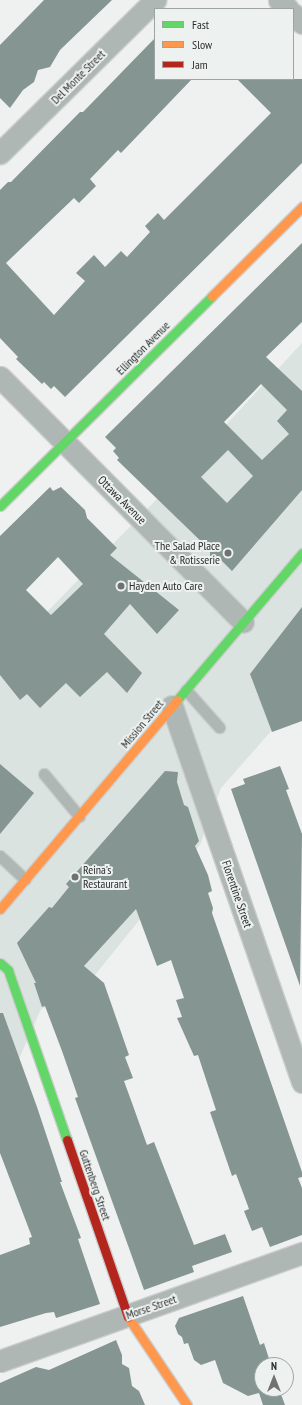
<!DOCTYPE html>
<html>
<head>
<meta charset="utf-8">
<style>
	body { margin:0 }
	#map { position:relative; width:302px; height:1405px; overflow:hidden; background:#eef1f0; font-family:"PT Sans Narrow",sans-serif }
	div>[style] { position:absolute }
	.built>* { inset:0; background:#dbe3e0 }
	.building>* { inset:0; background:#859591 }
	.roads { filter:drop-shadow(1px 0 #cccdcd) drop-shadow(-1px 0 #cccdcd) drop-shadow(0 1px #cccdcd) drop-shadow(0 -1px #cccdcd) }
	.lane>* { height:11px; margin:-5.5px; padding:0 5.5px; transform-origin:5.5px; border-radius:5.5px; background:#aeb7b4 }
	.street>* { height:21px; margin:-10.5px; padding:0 10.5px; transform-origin:10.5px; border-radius:10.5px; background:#aeb7b4 }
	.fast>* { height:9px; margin:-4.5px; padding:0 4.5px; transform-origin:4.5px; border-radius:4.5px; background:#63d668 }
	.slow>* { height:9px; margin:-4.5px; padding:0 4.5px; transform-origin:4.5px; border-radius:4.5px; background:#ff974d }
	.jam>* { height:9px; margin:-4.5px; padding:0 4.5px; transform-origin:4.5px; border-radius:4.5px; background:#b3261e }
	.dots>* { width:11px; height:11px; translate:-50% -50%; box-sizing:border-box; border:2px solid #edf2f0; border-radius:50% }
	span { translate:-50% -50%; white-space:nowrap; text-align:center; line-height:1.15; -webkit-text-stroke:4px #edf2f0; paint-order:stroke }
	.street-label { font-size:12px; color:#2b2d2d }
	.poi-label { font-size:12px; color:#2b2d2d }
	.right { translate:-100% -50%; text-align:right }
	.left { translate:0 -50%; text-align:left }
	.legend { position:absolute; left:154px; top:8px; width:140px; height:72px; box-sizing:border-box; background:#edf2f0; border:1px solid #9fa3a2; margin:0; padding:5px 7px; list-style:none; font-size:12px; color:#2b2d2d }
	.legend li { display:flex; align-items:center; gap:8px; height:20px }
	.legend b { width:20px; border:1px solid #9fa3a2 }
	.north { position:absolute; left:254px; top:1357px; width:40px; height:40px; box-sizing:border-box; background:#edf2f0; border:1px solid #9fa3a2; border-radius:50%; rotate:0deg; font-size:11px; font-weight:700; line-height:16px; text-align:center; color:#2b2d2d }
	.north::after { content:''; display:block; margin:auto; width:14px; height:18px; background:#6f7271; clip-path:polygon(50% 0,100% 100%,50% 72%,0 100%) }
</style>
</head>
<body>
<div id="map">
	<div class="built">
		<i style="clip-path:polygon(302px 343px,302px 696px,221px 788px,200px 845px,82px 991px,41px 1009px,19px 1059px,0 1067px,0 660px,156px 500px)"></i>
	</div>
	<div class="building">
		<i style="clip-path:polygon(44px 0,112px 0,60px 50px,50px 67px,38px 70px,34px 82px,23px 90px,10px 108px,0 98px,0 45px)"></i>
		<i style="clip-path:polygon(155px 38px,155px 79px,192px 79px,121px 153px,118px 150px,90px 179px,96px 186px,79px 203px,74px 198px,6px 263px,54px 315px,85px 281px,76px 273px,94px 255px,105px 267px,121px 251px,127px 257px,150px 232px,145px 226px,158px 213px,164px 220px,271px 113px,237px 79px,302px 79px,302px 163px,65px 397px,54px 386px,51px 389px,44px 382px,42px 384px,16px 359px,18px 357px,0 338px,0 190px,8px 182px,11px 182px,80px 112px,83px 112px)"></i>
		<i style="clip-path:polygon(evenodd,302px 243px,302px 322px,266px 357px,302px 391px,302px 490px,232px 571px,219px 558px,210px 559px,210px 550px,117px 460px,119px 458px,113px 451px,116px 448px,105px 437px,302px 243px,261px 384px,287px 410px,277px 421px,289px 434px,262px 460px,224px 422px,261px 384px,302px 243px,228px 450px,253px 476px,227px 503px,201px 477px,228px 450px)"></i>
		<i style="clip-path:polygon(evenodd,50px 487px,53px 491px,61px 487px,85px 510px,87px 518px,117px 548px,110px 555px,179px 610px,157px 634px,130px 604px,104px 634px,142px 673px,127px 693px,107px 672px,80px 697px,66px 683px,40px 708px,27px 694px,20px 700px,0 675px,0 536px,50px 487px,58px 557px,83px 584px,51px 615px,26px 590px,58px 557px)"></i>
		<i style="clip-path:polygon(302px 607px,302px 721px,272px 732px,250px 674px)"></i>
		<i style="clip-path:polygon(0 764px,34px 793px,0 834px)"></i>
		<i style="clip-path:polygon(280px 766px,289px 789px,286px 790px,302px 834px,300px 986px,231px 789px,245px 784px,243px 779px)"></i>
		<i style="clip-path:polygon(165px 771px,178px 772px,177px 782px,184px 805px,188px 807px,199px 841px,195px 846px,208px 875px,212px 891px,208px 893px,213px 908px,212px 913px,302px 1172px,302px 1177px,298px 1178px,302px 1188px,302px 1235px,270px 1247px,262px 1227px,252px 1231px,244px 1211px,249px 1209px,236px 1174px,232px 1176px,210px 1112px,216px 1110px,198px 1055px,194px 1056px,177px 1018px,182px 1017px,176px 1000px,184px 998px,171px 960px,157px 966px,136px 909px,84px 966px,104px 983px,129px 1055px,125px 1057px,133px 1078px,124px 1081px,132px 1103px,147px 1145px,154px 1142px,194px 1245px,225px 1234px,232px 1252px,192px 1266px,194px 1272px,144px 1290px,75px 1098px,78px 1097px,62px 1051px,45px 1006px,42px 1007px,34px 983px,36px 983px,17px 943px,49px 907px,52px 908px,69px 887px,66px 884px)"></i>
		<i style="clip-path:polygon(0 1013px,3px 1013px,37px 1107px,62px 1182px,60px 1182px,81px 1238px,78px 1239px,100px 1304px,56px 1318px,54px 1312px,46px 1313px,0 1327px,0 1255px,30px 1244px,29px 1238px,32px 1237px,0 1153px)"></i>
		<i style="clip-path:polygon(243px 1296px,260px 1345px,264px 1343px,271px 1365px,262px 1365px,262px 1389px,279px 1389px,285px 1405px,263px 1405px,259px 1393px,248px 1396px,223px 1383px,215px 1360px,201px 1365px,194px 1360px,188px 1343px,184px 1344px,182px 1337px,178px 1334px,175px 1326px,179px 1318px)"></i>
		<i style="clip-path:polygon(116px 1340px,122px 1355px,122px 1364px,129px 1368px,132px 1386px,139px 1391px,145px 1405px,0 1405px,0 1383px,36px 1367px,49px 1370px)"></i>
	</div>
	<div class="roads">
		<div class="lane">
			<i style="left:186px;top:690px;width:50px;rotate:48.3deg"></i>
			<i style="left:44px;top:774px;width:55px;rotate:50.2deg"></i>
			<i style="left:0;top:856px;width:34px;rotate:43deg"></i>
		</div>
		<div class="street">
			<i style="left:279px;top:0;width:13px;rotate:45deg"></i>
			<i style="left:293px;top:14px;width:13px;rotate:45deg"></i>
			<i style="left:0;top:153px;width:218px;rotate:-44.6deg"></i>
			<i style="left:0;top:377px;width:345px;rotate:45.2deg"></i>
			<i style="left:172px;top:706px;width:398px;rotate:70.9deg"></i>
			<i style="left:0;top:1361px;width:321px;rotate:-19.7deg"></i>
		</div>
		<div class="fast">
			<i style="left:0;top:506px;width:298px;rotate:-44.7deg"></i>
			<i style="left:177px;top:700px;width:193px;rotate:-49.6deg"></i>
			<i style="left:0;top:963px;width:11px;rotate:41deg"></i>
			<i style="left:8px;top:970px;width:180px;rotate:70.9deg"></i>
		</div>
		<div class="slow">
			<i style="left:212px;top:296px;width:127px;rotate:-44.7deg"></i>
			<i style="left:0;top:909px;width:274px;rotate:-49.7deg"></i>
			<i style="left:128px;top:1317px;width:106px;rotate:56.2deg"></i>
		</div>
		<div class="jam">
			<i style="left:67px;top:1140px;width:187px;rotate:71deg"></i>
		</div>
	</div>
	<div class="dots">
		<i style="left:228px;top:553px;background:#6f7271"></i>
		<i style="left:121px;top:586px;background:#6f7271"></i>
		<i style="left:75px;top:877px;background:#6f7271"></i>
	</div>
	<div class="street-label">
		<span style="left:78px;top:77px;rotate:-45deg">Del Monte Street</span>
		<span style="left:143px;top:348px;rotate:-45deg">Ellington Avenue</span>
		<span style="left:122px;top:500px;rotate:45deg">Ottawa Avenue</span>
		<span style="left:142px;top:724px;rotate:-50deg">Mission Street</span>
		<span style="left:237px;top:894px;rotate:71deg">Florentine Street</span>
		<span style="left:95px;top:1185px;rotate:71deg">Guttenberg Street</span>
		<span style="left:151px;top:1307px;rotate:-19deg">Morse Street</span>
	</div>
	<div class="poi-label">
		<span class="right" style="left:220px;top:553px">The Salad Place<br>&amp; Rotisserie</span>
		<span class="left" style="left:129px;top:586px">Hayden Auto Care</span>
		<span class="left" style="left:83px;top:877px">Reina's<br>Restaurant</span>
	</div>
	<ul class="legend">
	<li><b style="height:5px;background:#63d668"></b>Fast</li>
	<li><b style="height:5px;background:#ff974d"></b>Slow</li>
	<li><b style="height:5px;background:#b3261e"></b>Jam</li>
	</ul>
	<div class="north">N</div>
</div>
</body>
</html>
